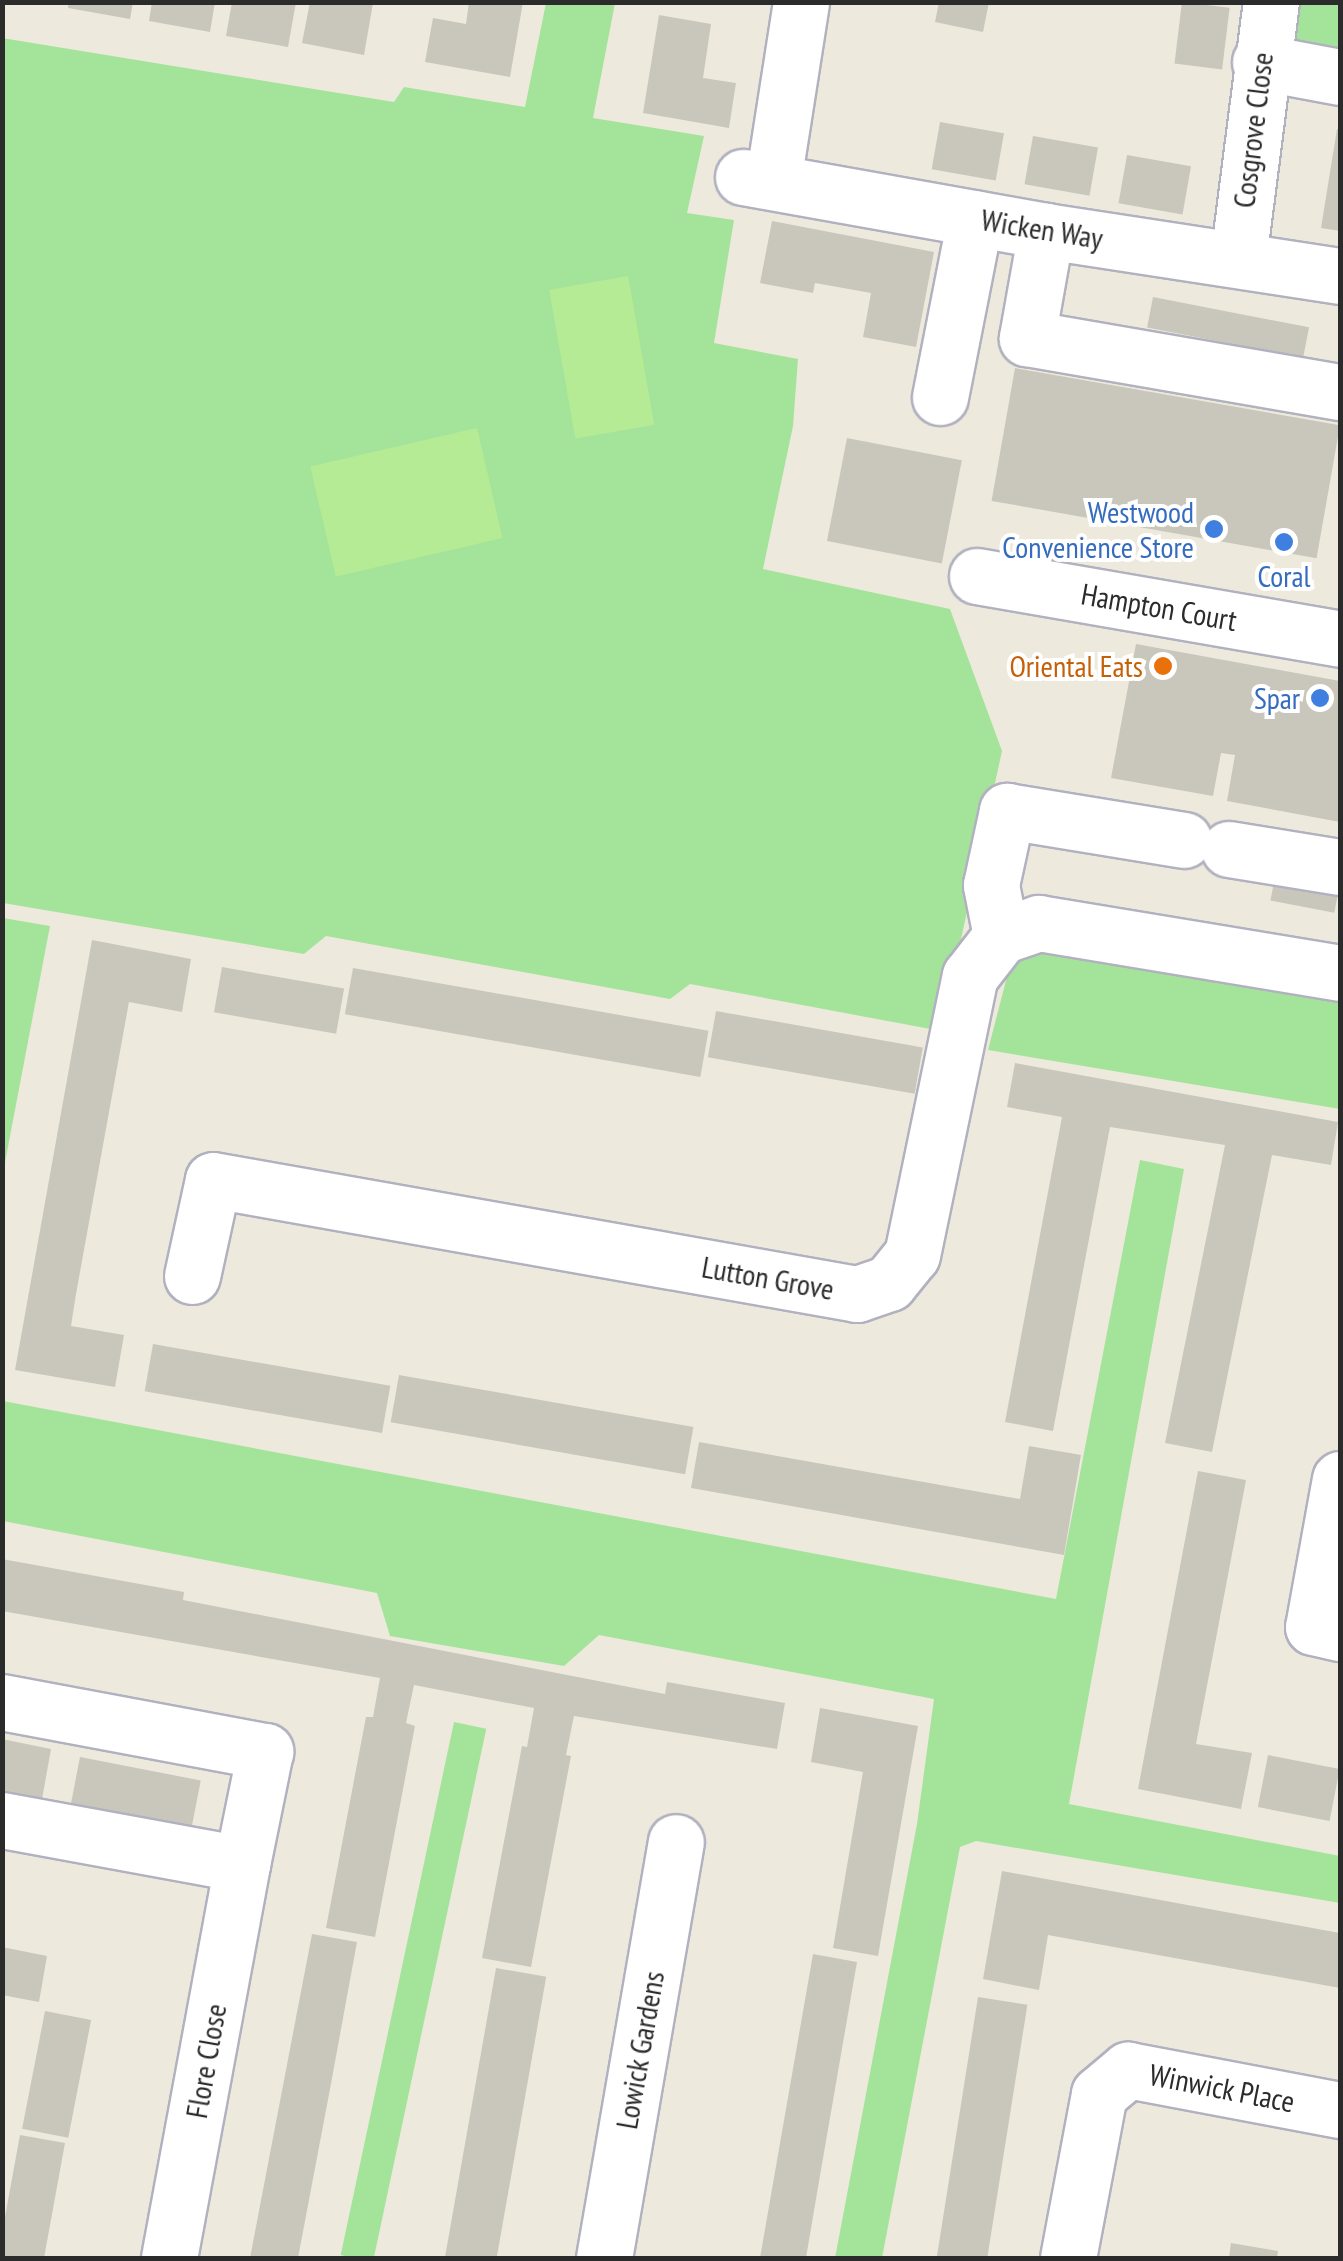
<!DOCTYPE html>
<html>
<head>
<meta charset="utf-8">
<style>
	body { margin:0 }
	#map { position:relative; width:1343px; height:2261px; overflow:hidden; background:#ede9dd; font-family:"PT Sans Narrow",sans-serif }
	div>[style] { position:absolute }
	.green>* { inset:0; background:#a4e49a; transform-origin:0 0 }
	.pitch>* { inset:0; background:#b6eb95; transform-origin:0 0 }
	.building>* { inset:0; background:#c9c7bc; transform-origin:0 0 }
	.roads { filter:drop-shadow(2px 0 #b1b1bf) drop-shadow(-2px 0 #b1b1bf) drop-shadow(0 2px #b1b1bf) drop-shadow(0 -2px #b1b1bf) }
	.minor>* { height:55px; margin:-27.5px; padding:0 27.5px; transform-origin:27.5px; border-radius:27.5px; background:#fff }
	.dots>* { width:28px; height:28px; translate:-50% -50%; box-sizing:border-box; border:5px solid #fff; border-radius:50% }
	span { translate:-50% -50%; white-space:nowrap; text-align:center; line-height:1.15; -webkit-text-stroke:8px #fff; paint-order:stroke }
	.street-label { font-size:30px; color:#2b2b2b }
	.shop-label { font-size:30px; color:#366cbe }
	.right { translate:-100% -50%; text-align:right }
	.food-label { font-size:30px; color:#c56008 }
	.frame { position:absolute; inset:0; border:5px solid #2b2b2b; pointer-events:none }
</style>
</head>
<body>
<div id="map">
	<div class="green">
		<i style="clip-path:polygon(546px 3px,615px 3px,593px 118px,704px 136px,687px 213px,734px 220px,714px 343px,798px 359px,793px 426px,763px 569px,950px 609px,1002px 751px,941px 1031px,690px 984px,670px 999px,326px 936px,304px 954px,3px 903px,2px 38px,394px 102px,404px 87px,525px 107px)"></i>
		<i style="clip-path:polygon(1300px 3px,1340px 3px,1340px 59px,1292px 49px)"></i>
		<i style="clip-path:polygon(3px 918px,50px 926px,3px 1173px,2px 918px)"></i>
		<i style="clip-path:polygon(1038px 953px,1340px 1002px,1340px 1109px,988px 1050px,1010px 965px)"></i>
		<i style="clip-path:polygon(1140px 1160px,1184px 1169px,1069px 1804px,1340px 1856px,1340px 1903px,976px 1841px,960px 1847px,882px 2258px,835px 2258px,917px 1824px,934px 1699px,599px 1635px,564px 1666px,390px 1636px,377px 1593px,3px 1521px,3px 1401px,1056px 1599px)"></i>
		<i style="left:454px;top:1722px;width:33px;height:545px;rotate:12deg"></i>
	</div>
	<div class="pitch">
		<i style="left:628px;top:276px;width:151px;height:80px;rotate:80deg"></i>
		<i style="left:477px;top:428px;width:113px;height:171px;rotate:77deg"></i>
	</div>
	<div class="building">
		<i style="clip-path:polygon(69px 2px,133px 2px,130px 19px,68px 8px)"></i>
		<i style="clip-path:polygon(152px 2px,215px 2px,210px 32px,149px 21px)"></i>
		<i style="clip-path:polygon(232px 2px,296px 2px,288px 47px,226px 36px)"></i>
		<i style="clip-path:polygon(310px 2px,373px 3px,364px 55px,302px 43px)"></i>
		<i style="clip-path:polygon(469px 2px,523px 2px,510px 77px,425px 62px,433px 18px,466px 24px)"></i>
		<i style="clip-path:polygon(939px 2px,989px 2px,983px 32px,935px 22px)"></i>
		<i style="left:1182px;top:2px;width:48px;height:62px;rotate:7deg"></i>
		<i style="clip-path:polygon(659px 15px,711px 24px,703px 78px,736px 83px,729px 128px,643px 113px)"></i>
		<i style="left:940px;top:122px;width:65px;height:48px;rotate:10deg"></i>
		<i style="clip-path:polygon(1337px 129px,1340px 130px,1340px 231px,1321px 228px)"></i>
		<i style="left:1033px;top:136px;width:66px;height:49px;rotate:10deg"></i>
		<i style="left:1127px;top:155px;width:65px;height:49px;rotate:10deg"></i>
		<i style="clip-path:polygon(772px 221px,934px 252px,916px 347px,863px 337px,871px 293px,815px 283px,813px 293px,760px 283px)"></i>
		<i style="left:1153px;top:297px;width:159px;height:31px;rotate:11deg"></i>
		<i style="left:1015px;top:368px;width:330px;height:135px;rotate:10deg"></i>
		<i style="left:847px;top:438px;width:117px;height:105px;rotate:11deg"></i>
		<i style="clip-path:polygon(1136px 644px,1340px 681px,1340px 822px,1227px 801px,1235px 755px,1221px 753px,1213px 796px,1111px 778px)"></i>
		<i style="left:1276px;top:872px;width:65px;height:29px;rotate:11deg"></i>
		<i style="clip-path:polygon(92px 940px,191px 959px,182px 1012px,129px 1002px,76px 1294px,71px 1326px,124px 1335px,115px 1387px,15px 1370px)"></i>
		<i style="left:222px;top:967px;width:124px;height:46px;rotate:10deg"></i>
		<i style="left:353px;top:968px;width:361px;height:47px;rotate:10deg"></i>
		<i style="left:716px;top:1011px;width:210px;height:47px;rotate:10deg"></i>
		<i style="clip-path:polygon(1015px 1063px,1338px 1122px,1331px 1165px,1272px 1155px,1212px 1452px,1165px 1443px,1225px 1145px,1110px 1127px,1053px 1431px,1005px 1422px,1062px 1117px,1007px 1107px)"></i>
		<i style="left:153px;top:1344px;width:241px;height:48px;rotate:10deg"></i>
		<i style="left:399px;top:1375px;width:299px;height:48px;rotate:10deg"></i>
		<i style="clip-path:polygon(699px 1442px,1020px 1499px,1029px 1446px,1081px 1455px,1064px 1555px,691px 1488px)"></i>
		<i style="clip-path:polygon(1198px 1471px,1246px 1480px,1196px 1744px,1252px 1753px,1241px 1809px,1138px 1789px)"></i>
		<i style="clip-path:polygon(2px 1559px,184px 1592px,183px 1600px,665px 1694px,667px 1682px,785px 1703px,777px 1749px,574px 1716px,566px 1755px,571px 1756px,531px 1967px,482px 1958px,522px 1746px,527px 1747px,534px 1708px,414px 1685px,406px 1723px,415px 1726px,375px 1937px,326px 1928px,366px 1717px,373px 1717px,380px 1678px,2px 1611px)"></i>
		<i style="clip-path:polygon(820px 1708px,918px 1726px,878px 1956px,833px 1948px,863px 1772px,811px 1762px)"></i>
		<i style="clip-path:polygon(2px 1739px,51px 1749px,41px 1805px,2px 1798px)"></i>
		<i style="left:1268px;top:1755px;width:73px;height:53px;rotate:11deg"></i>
		<i style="left:80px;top:1757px;width:123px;height:58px;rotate:11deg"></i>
		<i style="clip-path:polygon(1002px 1871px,1340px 1933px,1340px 1988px,1048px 1935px,1039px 1990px,983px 1979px)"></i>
		<i style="clip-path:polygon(312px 1934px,357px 1942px,330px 2089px,298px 2258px,250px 2258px)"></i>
		<i style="clip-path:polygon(2px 1947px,47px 1956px,39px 2002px,2px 1995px)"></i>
		<i style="clip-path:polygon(813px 1954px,857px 1962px,817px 2193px,806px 2258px,760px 2258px)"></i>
		<i style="left:496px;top:1968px;width:51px;height:295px;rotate:10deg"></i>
		<i style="left:978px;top:1997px;width:50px;height:265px;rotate:9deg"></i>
		<i style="left:45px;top:2011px;width:47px;height:120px;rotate:11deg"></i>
		<i style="clip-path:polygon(20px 2135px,65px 2143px,44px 2258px,2px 2258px,2px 2233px)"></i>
		<i style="clip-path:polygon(1231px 2243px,1278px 2251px,1277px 2258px,1229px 2258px)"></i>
	</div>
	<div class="roads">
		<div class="minor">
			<i style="left:1260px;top:62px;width:81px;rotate:10.6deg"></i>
			<i style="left:743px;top:177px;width:308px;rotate:10.1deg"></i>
			<i style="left:1046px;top:231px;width:297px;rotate:8.7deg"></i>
			<i style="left:773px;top:181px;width:181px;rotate:-81.1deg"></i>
			<i style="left:1046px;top:231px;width:109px;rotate:100.1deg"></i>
			<i style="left:1027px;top:338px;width:318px;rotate:9.8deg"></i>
			<i style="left:1238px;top:259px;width:259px;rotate:-82.7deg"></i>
			<i style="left:940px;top:397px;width:182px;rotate:-78.9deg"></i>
			<i style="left:977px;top:576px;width:368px;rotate:9.8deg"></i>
			<i style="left:1229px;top:849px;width:112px;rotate:9.2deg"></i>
			<i style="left:1001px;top:936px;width:52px;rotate:-101.1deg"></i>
			<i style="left:991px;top:885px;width:76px;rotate:-77.8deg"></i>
			<i style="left:1007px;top:811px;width:179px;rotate:9.3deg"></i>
			<i style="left:192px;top:1276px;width:98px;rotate:-77.7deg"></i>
			<i style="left:213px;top:1180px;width:654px;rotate:10.04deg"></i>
			<i style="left:857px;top:1294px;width:34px;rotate:-19deg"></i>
			<i style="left:889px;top:1283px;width:36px;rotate:-51deg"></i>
			<i style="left:912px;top:1255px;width:285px;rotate:-78.3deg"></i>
			<i style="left:970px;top:976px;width:51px;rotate:-52.2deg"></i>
			<i style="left:1001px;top:936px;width:40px;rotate:-18.9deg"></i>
			<i style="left:1039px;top:923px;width:305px;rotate:9.4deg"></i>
			<i style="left:1340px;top:1479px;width:150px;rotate:100.3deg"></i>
			<i style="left:1313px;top:1627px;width:28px;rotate:13deg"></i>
			<i style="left:2px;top:1702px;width:268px;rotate:10.6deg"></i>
			<i style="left:265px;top:1751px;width:115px;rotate:101.5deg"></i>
			<i style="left:242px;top:1864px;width:244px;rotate:-169.6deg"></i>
			<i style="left:169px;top:2258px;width:401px;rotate:-79.5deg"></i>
			<i style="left:604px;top:2258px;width:422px;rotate:-80.2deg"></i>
			<i style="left:1068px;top:2258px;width:167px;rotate:-79.3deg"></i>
			<i style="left:1099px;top:2094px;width:38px;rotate:-40deg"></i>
			<i style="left:1128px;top:2070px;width:216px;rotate:10.7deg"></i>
		</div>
	</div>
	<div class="dots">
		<i style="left:1214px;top:529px;background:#3f7fe0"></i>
		<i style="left:1284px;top:542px;background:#3f7fe0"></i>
		<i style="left:1163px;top:666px;background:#e8710a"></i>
		<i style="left:1320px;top:698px;background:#3f7fe0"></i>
	</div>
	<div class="street-label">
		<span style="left:1253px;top:130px;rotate:-83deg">Cosgrove Close</span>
		<span style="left:1042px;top:229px;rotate:9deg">Wicken Way</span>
		<span style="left:1159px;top:607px;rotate:10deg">Hampton Court</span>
		<span style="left:768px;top:1278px;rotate:10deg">Lutton Grove</span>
		<span style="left:640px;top:2050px;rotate:-80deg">Lowick Gardens</span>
		<span style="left:206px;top:2061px;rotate:-80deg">Flore Close</span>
		<span style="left:1222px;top:2088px;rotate:11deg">Winwick Place</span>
	</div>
	<div class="shop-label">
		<span class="right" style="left:1194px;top:529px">Westwood<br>Convenience Store</span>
		<span style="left:1284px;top:576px">Coral</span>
		<span class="right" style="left:1300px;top:698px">Spar</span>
	</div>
	<div class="food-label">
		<span class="right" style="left:1143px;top:666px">Oriental Eats</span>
	</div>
	<div class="frame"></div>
</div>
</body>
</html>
